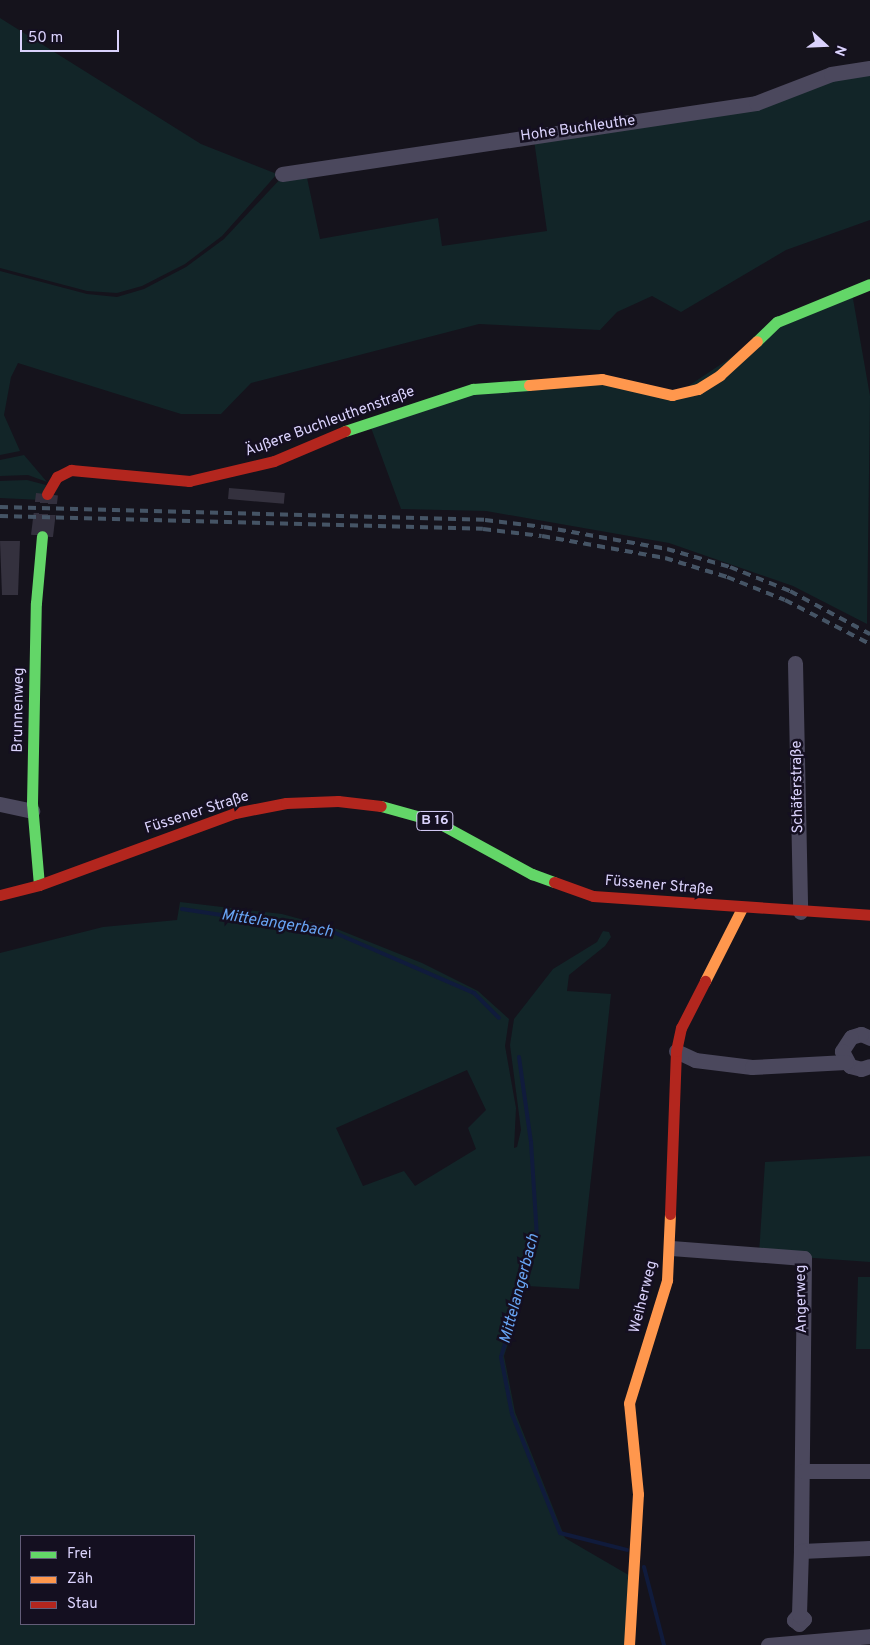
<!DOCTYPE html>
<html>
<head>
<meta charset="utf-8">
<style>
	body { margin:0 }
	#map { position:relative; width:870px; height:1645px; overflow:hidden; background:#15131c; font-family:Overpass,sans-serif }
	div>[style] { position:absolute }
	.green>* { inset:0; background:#122528 }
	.stream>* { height:4px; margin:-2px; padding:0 2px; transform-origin:2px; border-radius:2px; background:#101b3c }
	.building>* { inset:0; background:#34313e; transform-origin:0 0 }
	.secondary-tunnel>* { height:22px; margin-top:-11px; transform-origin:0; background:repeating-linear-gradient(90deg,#33303e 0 22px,transparent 0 33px) }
	.street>* { height:15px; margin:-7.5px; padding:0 7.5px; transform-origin:7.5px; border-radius:7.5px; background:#4b485d }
	.fast>* { height:11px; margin:-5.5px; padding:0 5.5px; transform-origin:5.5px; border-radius:5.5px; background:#63d668 }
	.slow>* { height:11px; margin:-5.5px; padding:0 5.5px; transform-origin:5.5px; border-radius:5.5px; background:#ff974d }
	.jam>* { height:11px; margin:-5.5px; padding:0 5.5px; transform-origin:5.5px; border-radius:5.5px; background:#b3261e }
	.rail>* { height:4px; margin-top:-2px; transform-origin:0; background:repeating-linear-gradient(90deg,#455465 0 8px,transparent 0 14px) }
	span { translate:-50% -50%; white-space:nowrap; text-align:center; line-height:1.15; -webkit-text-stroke:5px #140f20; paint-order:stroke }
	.shield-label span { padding:1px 4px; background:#140f20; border:1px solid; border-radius:4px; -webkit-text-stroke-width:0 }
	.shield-label { font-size:14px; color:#dad2fc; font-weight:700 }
	.street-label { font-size:15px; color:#dad2fc }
	.water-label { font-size:16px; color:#68a5f4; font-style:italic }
	.legend { position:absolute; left:20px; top:1535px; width:175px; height:90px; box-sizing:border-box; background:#140f20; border:1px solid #635d78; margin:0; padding:6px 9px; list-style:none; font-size:15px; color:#dad2fc }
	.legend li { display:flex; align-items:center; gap:10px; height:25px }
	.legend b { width:25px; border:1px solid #635d78 }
	.north { position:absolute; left:800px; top:20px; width:50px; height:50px; -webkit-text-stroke:4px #140f20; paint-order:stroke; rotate:110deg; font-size:14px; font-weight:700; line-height:20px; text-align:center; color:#dad2fc }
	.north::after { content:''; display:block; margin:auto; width:18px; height:22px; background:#dad2fc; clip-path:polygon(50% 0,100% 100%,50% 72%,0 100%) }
	.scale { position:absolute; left:20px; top:30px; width:99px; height:22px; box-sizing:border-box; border:2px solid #dad2fc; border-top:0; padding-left:6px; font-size:15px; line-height:18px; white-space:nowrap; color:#dad2fc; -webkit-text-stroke:4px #140f20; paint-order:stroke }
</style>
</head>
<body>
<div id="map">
	<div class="green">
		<i style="clip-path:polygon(0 18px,201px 144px,277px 174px,222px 236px,185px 264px,142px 286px,117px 293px,87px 291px,0 268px)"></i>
		<i style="clip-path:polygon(870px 70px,870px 220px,786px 250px,681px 312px,652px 296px,617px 312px,600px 330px,479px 324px,251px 383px,221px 414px,181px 414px,18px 363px,11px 377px,4px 415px,20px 451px,0 455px,0 271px,87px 294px,117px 297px,144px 289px,186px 267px,224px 239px,283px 176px,306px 173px,320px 239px,438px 218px,442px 246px,547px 231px,534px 140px,757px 105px,831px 77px)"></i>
		<i style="clip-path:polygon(852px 293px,870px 396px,867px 624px,793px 586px,669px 543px,486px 511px,401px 509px,370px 425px,473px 392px,602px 383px,672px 397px,778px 326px)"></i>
		<i style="clip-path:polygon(24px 455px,47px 482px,28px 475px,0 476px,0 460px)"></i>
		<i style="clip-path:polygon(27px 480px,46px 485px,42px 500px,0 498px,0 481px)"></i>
		<i style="clip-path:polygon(evenodd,180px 902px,282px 914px,337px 929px,422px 963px,478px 991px,509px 1019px,505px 1046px,516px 1108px,514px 1148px,517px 1147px,521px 1130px,510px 1045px,514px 1019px,553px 969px,597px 942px,603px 931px,609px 932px,611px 937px,605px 946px,569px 975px,567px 991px,611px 994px,579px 1289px,527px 1286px,504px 1356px,515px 1412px,565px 1538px,632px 1577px,626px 1645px,0 1645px,0 953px,103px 927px,177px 920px,180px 902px,467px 1070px,486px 1110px,468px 1128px,476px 1149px,415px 1186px,404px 1171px,363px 1186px,336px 1128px,467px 1070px,180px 902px,21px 1536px,194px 1536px,194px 1624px,21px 1624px,21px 1536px)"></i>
		<i style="clip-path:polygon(870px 1156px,870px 1262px,759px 1254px,765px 1162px)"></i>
		<i style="clip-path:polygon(858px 1277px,870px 1277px,870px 1349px,856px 1349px)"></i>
	</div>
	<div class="stream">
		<i style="left:182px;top:909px;width:153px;rotate:8.7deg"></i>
		<i style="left:333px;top:932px;width:154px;rotate:23.4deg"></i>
		<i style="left:474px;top:993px;width:35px;rotate:45deg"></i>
		<i style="left:519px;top:1057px;width:86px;rotate:82deg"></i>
		<i style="left:531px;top:1142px;width:95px;rotate:86.4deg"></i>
		<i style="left:537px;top:1237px;width:125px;rotate:106.7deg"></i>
		<i style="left:501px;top:1357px;width:58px;rotate:79.1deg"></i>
		<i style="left:512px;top:1414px;width:128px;rotate:68deg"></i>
		<i style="left:560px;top:1533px;width:69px;rotate:14.2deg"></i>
		<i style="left:644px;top:1567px;width:81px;rotate:75.6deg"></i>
	</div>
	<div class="building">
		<i style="left:229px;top:488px;width:56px;height:11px;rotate:5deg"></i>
		<i style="clip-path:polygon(0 541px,20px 541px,18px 595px,2px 595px)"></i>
	</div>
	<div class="secondary-tunnel">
		<i style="left:42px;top:536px;width:42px;rotate:-83.2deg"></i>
	</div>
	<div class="street">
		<i style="left:282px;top:174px;width:479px;rotate:-8.5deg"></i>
		<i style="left:756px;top:103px;width:80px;rotate:-21.1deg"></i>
		<i style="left:831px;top:74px;width:39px;rotate:-9deg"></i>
		<i style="left:795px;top:663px;width:249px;rotate:88.8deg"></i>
		<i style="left:0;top:804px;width:33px;rotate:12deg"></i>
		<i style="left:870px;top:1038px;width:10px;rotate:-156deg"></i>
		<i style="left:861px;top:1034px;width:10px;rotate:163deg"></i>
		<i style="left:851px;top:1037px;width:17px;rotate:123deg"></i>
		<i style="left:842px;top:1051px;width:17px;rotate:62deg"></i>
		<i style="left:850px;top:1066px;width:11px;rotate:15deg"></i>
		<i style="left:861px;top:1069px;width:9px;rotate:-18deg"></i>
		<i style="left:676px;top:1051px;width:21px;rotate:25deg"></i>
		<i style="left:695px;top:1060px;width:57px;rotate:7deg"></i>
		<i style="left:752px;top:1067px;width:94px;rotate:-3deg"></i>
		<i style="left:671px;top:1248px;width:133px;rotate:4.3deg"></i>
		<i style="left:804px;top:1258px;width:293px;rotate:90.6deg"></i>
		<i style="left:801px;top:1551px;width:69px;rotate:-2.5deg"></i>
		<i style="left:802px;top:1471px;width:68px"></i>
		<i style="left:799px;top:1614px;width:8px;rotate:130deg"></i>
		<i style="left:794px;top:1620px;width:6px;rotate:39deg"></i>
		<i style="left:799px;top:1624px;width:7px;rotate:-45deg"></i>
		<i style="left:804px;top:1619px;width:7px;rotate:-135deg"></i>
		<i style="left:799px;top:1614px;width:63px;rotate:-88.2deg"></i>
		<i style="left:768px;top:1645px;width:102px;rotate:-5deg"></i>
	</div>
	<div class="fast">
		<i style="left:757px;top:341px;width:28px;rotate:-44deg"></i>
		<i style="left:777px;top:322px;width:100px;rotate:-22.2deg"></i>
		<i style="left:345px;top:431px;width:135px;rotate:-18.2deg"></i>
		<i style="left:473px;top:389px;width:56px;rotate:-4.1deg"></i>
		<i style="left:381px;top:806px;width:56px;rotate:15.5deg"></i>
		<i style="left:435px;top:821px;width:111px;rotate:28.7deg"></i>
		<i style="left:532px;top:874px;width:23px;rotate:20deg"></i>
		<i style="left:39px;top:885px;width:82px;rotate:-94.9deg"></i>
		<i style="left:32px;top:803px;width:200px;rotate:-88.9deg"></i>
		<i style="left:36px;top:603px;width:67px;rotate:-84.9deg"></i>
	</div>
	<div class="slow">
		<i style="left:529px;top:385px;width:73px;rotate:-4.7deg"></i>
		<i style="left:602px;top:379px;width:72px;rotate:12.9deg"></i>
		<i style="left:672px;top:395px;width:27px;rotate:-13deg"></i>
		<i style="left:698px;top:389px;width:26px;rotate:-32deg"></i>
		<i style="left:720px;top:375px;width:50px;rotate:-42.6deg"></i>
		<i style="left:705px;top:981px;width:82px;rotate:-63.1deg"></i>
		<i style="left:629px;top:1645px;width:151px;rotate:-86.6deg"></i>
		<i style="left:638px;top:1494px;width:91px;rotate:-95.6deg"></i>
		<i style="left:629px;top:1403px;width:129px;rotate:-72.8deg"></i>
		<i style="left:667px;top:1280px;width:66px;rotate:-87.4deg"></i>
	</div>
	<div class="jam">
		<i style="left:47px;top:494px;width:20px;rotate:-60deg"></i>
		<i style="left:57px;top:477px;width:16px;rotate:-27deg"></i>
		<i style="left:71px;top:470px;width:119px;rotate:5.3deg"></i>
		<i style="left:189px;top:481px;width:87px;rotate:-13.2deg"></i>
		<i style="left:274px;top:461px;width:77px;rotate:-22.9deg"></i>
		<i style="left:554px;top:882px;width:41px;rotate:19.7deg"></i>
		<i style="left:593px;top:896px;width:278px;rotate:3.9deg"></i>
		<i style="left:0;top:895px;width:40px;rotate:-14.4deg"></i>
		<i style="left:39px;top:885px;width:209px;rotate:-20.2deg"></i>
		<i style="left:235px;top:813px;width:52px;rotate:-11.1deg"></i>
		<i style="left:286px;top:803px;width:52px;rotate:-2.2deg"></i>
		<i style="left:338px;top:801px;width:43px;rotate:6.6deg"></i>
		<i style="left:670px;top:1214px;width:163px;rotate:-87.9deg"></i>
		<i style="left:676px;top:1051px;width:24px;rotate:-78deg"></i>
		<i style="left:681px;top:1028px;width:53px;rotate:-62.9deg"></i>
	</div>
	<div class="rail">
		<i style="left:0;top:507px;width:485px;rotate:1.5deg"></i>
		<i style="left:485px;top:520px;width:59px;rotate:6.8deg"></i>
		<i style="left:544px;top:527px;width:125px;rotate:10.1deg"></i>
		<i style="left:667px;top:549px;width:66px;rotate:15.9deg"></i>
		<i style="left:730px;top:567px;width:65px;rotate:21.8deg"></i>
		<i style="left:790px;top:591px;width:91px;rotate:28.3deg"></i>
		<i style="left:0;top:516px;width:483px;rotate:1.5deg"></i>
		<i style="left:483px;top:529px;width:59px;rotate:6.8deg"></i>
		<i style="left:542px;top:536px;width:125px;rotate:10.1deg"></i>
		<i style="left:665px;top:558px;width:65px;rotate:17deg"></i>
		<i style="left:727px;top:577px;width:62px;rotate:21.6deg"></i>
		<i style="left:785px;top:600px;width:96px;rotate:27.4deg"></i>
	</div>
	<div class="shield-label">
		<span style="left:435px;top:821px">B 16</span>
	</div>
	<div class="street-label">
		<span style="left:578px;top:129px;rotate:-8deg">Hohe Buchleuthe</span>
		<span style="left:330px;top:422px;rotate:-20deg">Äußere Buchleuthenstraße</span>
		<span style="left:19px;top:710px;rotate:-89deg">Brunnenweg</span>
		<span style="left:798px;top:787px;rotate:-91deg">Schäferstraße</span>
		<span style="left:197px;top:813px;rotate:-18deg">Füssener Straße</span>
		<span style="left:659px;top:886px;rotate:5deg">Füssener Straße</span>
		<span style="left:644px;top:1297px;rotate:-76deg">Weiherweg</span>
		<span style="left:802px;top:1299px;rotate:-91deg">Angerweg</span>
	</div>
	<div class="water-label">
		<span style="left:277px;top:924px;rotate:9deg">Mittelangerbach</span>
		<span style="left:520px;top:1289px;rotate:-75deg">Mittelangerbach</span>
	</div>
	<ul class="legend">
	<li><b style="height:6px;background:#63d668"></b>Frei</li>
	<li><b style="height:6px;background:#ff974d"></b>Zäh</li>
	<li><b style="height:6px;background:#b3261e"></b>Stau</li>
	</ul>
	<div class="north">N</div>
	<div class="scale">50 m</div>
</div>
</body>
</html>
